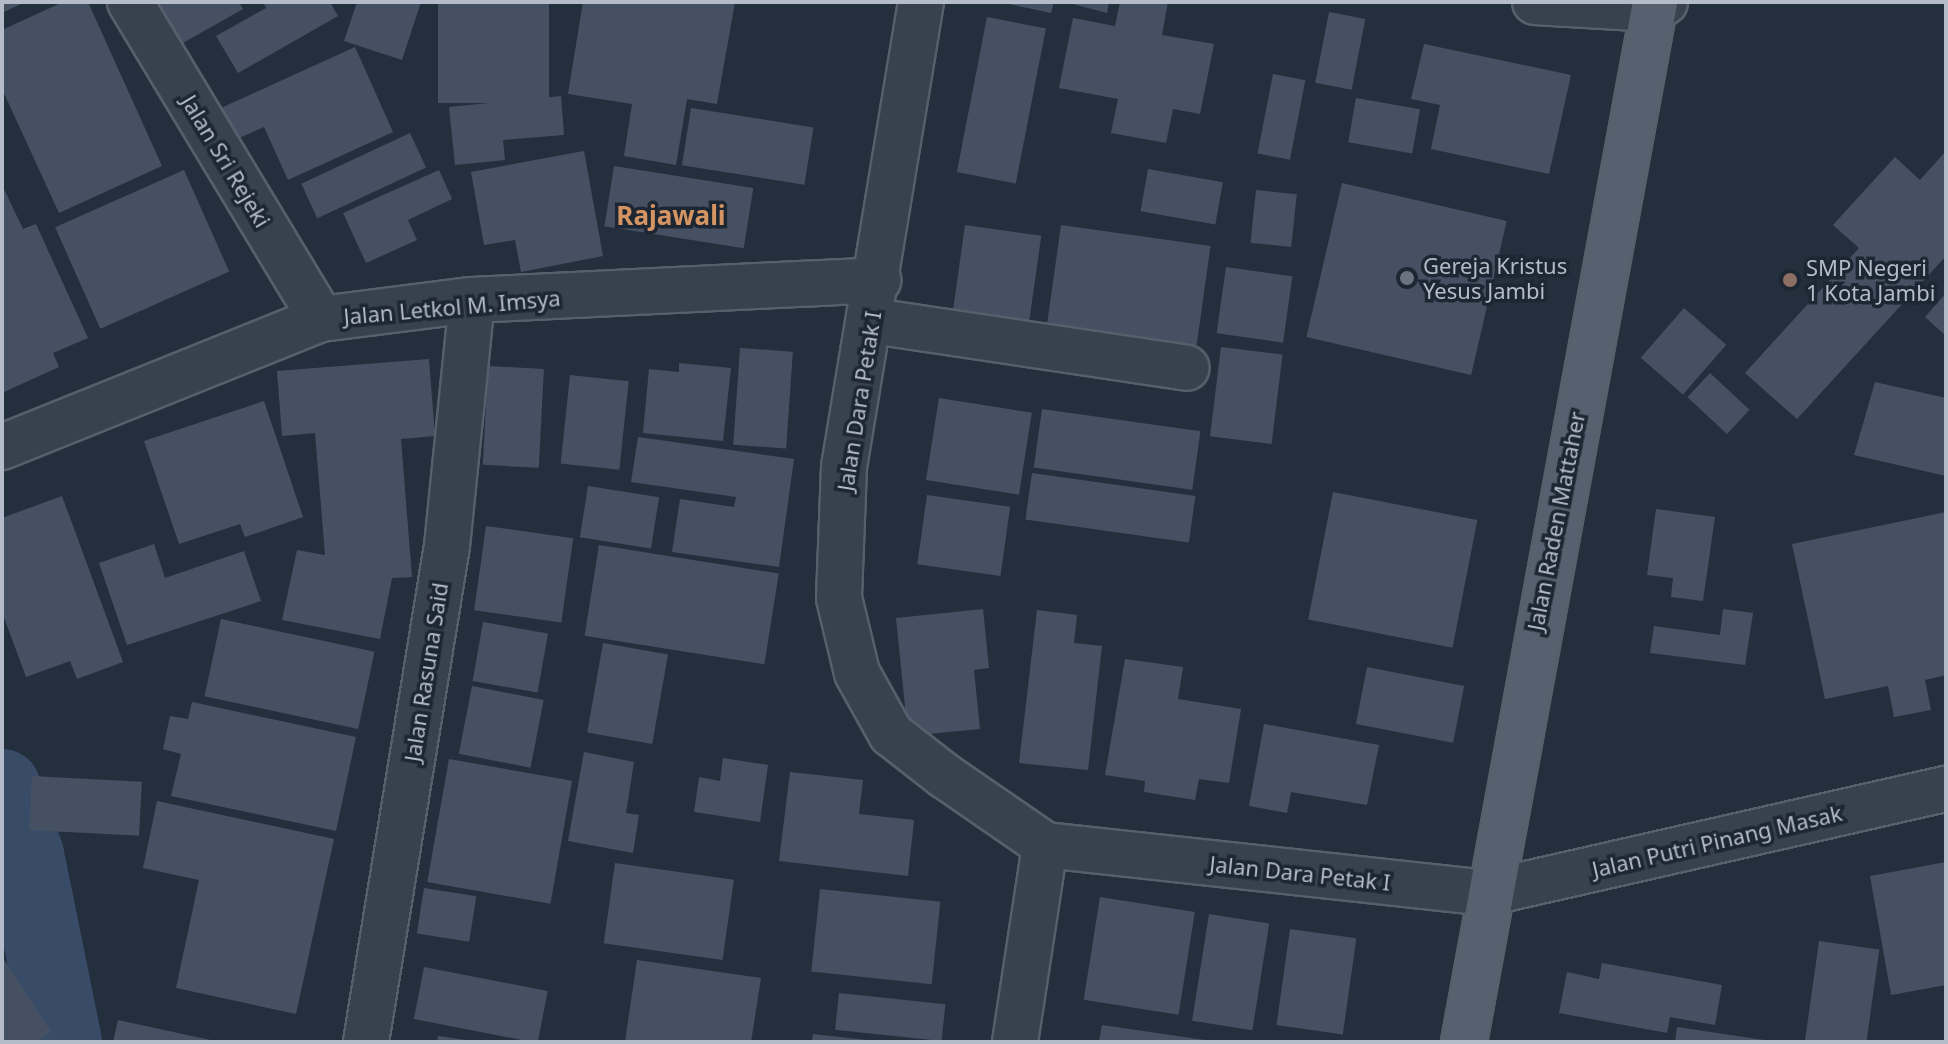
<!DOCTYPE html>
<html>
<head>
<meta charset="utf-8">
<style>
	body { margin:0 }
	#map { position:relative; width:1948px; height:1044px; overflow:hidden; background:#242f3e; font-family:"Noto Sans",sans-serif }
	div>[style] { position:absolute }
	.river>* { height:78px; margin:-39px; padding:0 39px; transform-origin:39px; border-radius:39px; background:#394c67 }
	.building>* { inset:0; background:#455162; transform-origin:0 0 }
	.roads { filter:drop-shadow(2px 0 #565f6c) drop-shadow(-2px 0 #565f6c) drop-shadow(0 2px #565f6c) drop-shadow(0 -2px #565f6c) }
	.minor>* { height:44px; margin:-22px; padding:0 22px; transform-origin:22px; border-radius:22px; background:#38414e }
	.major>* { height:44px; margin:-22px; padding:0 22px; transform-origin:22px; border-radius:22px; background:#56606e }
	.dots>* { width:22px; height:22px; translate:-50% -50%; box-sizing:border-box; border:4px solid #1d2633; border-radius:50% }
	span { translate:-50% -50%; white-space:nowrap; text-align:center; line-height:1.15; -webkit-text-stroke:7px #1d2633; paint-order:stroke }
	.street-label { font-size:22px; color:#b4bcc9 }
	.poi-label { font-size:22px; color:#b4bcc9 }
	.left { translate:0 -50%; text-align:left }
	.quarter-label { font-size:26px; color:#d59563; font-weight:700 }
	.frame { position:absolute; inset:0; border:4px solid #b4bcc9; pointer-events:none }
</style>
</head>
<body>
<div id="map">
	<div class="river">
		<i style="left:2px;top:788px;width:71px;rotate:71.1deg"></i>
		<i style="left:25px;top:855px;width:191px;rotate:78.5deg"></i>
	</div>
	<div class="building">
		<i style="clip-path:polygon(2px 2px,25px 2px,2px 13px)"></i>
		<i style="clip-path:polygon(63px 2px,88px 2px,162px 166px,59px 213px,2px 89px,2px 30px)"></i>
		<i style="clip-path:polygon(139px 2px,239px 2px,243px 9px,167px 52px)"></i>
		<i style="clip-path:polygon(263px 2px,330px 2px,338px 16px,238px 73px,216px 36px,266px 8px)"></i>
		<i style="clip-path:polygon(357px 2px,421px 2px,402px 60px,344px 41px)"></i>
		<i style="left:438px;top:2px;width:111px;height:101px"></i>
		<i style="clip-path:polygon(583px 2px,735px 2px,717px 104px,687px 99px,676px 165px,624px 156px,632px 104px,568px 94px)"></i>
		<i style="clip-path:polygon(1000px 2px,1054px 2px,1051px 13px)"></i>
		<i style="clip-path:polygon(1065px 2px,1109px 2px,1107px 13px)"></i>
		<i style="clip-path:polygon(1120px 2px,1168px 2px,1162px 35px,1214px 44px,1200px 114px,1173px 109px,1166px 143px,1111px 133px,1118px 99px,1059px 88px,1073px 18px,1115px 26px)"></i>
		<i style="left:1329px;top:12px;width:37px;height:72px;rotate:11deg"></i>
		<i style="left:987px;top:17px;width:60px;height:158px;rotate:11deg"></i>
		<i style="clip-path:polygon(1424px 44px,1571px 75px,1549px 174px,1431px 149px,1440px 105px,1411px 99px)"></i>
		<i style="clip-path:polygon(355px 47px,393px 132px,288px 180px,264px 127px,235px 140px,221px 108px)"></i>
		<i style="left:1273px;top:74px;width:33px;height:81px;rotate:11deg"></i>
		<i style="clip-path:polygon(561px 96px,564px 135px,503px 140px,505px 160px,455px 165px,449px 107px)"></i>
		<i style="left:1356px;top:98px;width:65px;height:45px;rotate:10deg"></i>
		<i style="left:691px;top:108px;width:124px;height:58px;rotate:9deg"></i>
		<i style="left:410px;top:133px;width:38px;height:120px;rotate:65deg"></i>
		<i style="clip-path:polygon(584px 151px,603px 256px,521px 272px,515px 240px,484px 245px,471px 172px)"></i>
		<i style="clip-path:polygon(1946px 151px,1946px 256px,1797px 419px,1745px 373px,1859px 248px,1833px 225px,1895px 157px,1920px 180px)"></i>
		<i style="left:614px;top:166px;width:141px;height:61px;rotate:9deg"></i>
		<i style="left:1148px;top:169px;width:76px;height:43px;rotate:10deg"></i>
		<i style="left:184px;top:170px;width:111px;height:141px;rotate:66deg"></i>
		<i style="clip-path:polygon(439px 170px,452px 199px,408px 220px,417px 240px,366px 263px,343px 213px)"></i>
		<i style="left:1342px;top:183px;width:169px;height:158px;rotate:13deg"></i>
		<i style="clip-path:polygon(2px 185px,23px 229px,36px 224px,88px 338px,53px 353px,59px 367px,2px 393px)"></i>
		<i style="left:1256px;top:190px;width:41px;height:53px;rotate:6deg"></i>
		<i style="left:965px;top:225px;width:77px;height:95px;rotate:8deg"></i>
		<i style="left:1061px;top:225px;width:151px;height:101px;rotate:8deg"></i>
		<i style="left:1226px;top:267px;width:67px;height:67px;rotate:8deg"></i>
		<i style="clip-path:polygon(1946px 293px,1946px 336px,1925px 317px)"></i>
		<i style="left:1684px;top:308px;width:56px;height:66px;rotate:41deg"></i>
		<i style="left:1221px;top:347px;width:62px;height:90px;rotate:7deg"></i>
		<i style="left:740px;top:348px;width:53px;height:97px;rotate:4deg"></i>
		<i style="clip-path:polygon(429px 359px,435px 436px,401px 439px,412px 577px,392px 578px,380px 639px,282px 620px,297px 550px,325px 555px,315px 433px,282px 436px,277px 371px)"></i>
		<i style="clip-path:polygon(679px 363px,731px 368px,723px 441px,643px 433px,649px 369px,679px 372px)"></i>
		<i style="left:488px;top:366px;width:56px;height:99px;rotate:3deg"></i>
		<i style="left:1710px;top:373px;width:54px;height:33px;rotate:43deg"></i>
		<i style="left:570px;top:375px;width:59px;height:89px;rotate:6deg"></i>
		<i style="clip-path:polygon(1875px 382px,1946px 398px,1946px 476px,1854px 455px)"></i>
		<i style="left:939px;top:398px;width:94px;height:83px;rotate:9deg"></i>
		<i style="clip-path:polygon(264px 401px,303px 517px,245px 537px,240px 524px,179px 544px,144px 441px)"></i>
		<i style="left:1042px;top:409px;width:160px;height:59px;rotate:8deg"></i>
		<i style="clip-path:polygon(638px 437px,794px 459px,779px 567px,672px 552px,680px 499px,734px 507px,736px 497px,631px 482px)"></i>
		<i style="left:1032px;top:473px;width:165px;height:47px;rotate:8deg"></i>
		<i style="left:588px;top:486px;width:72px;height:52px;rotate:9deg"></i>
		<i style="left:1333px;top:492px;width:147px;height:130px;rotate:11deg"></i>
		<i style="left:927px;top:495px;width:84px;height:70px;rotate:8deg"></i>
		<i style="clip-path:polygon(62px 496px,123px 662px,77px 679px,70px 661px,26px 677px,2px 612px,2px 518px)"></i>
		<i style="clip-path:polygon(1656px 509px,1715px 517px,1703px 601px,1671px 597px,1673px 578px,1647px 575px)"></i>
		<i style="clip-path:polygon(1946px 512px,1946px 675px,1925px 680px,1931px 710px,1894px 717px,1888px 686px,1825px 699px,1792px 544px)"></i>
		<i style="left:486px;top:526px;width:88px;height:85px;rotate:8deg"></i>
		<i style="clip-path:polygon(154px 544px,165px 578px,244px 551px,261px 601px,127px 645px,99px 563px)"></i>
		<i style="left:599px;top:545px;width:182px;height:92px;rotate:9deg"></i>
		<i style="clip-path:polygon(983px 609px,989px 668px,974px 670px,980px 729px,908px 736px,896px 618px)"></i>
		<i style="clip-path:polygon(1723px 609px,1753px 613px,1745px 665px,1650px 653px,1654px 626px,1720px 635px)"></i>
		<i style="clip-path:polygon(1037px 610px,1077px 615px,1074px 643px,1102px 646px,1088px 770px,1019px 763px)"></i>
		<i style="left:221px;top:619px;width:157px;height:79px;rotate:12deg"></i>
		<i style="left:483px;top:622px;width:66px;height:60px;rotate:10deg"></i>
		<i style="left:603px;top:643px;width:66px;height:91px;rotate:10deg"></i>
		<i style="clip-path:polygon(1125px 659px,1183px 667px,1178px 699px,1241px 709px,1229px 783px,1199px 779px,1195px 800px,1144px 792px,1145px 781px,1105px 775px)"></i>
		<i style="left:1367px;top:667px;width:99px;height:58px;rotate:11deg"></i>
		<i style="left:472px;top:686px;width:73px;height:69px;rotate:11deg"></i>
		<i style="clip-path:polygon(192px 702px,356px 737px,336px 831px,171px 796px,181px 754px,163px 749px,170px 716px,188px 719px)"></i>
		<i style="clip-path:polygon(1264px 724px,1379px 745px,1367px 805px,1291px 792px,1287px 813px,1249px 806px)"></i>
		<i style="clip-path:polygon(584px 752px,634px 762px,626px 813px,639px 815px,633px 853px,568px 841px)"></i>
		<i style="clip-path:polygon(723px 758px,768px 765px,760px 822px,694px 812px,699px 777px,720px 781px)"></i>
		<i style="left:449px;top:759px;width:125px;height:125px;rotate:10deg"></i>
		<i style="clip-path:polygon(790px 772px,863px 780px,859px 814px,914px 820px,908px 876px,779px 861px)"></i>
		<i style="left:32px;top:776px;width:110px;height:54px;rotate:3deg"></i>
		<i style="clip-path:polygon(157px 801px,334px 839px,296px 1014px,176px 988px,199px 880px,143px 868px)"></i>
		<i style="clip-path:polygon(1946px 862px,1946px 985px,1891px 995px,1870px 876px)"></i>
		<i style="left:615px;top:863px;width:120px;height:81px;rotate:8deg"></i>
		<i style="left:424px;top:888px;width:53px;height:46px;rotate:9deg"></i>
		<i style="left:820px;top:889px;width:121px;height:83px;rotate:6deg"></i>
		<i style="left:1100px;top:897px;width:96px;height:104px;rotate:9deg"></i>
		<i style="left:1209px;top:914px;width:61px;height:108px;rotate:9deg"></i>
		<i style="left:1290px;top:929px;width:67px;height:97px;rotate:8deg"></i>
		<i style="left:1819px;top:941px;width:61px;height:102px;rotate:8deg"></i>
		<i style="clip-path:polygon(2px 956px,51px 1032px,35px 1042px,2px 1042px)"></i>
		<i style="clip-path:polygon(637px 960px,761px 978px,751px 1042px,625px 1042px)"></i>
		<i style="clip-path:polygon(1602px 963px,1722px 985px,1715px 1025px,1670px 1017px,1667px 1033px,1559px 1013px,1567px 972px,1599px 979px)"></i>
		<i style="left:424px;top:967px;width:126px;height:53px;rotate:11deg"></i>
		<i style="left:839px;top:993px;width:107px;height:37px;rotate:6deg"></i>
		<i style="clip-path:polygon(118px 1020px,215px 1041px,214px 1042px,113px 1042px)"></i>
		<i style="clip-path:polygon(1102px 1025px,1205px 1040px,1205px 1042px,1099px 1042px)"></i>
		<i style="clip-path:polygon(1677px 1027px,1764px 1040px,1764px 1042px,1675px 1042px)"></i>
		<i style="clip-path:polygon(813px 1034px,867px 1040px,867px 1042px,812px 1042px)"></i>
		<i style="clip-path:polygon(438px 1036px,466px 1040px,465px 1042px,437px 1042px)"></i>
	</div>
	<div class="roads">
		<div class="minor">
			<i style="left:130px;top:2px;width:370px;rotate:58.9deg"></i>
			<i style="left:921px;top:2px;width:471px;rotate:99.4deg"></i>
			<i style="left:844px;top:467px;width:131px;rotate:92.2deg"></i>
			<i style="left:839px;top:598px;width:77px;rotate:76.5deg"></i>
			<i style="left:857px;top:673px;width:70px;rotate:60.9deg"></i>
			<i style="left:891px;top:734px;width:68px;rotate:37.9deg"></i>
			<i style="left:945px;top:776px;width:121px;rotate:34.6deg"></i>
			<i style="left:1045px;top:845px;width:445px;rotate:6.2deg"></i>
			<i style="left:1487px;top:893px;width:471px;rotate:-12.8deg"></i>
			<i style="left:1535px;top:2px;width:119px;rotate:3.4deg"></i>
			<i style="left:1654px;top:9px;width:13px;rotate:-32deg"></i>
			<i style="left:873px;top:321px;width:317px;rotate:8.5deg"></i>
			<i style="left:2px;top:447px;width:344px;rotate:-21.9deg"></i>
			<i style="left:321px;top:319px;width:152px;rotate:-7.2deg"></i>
			<i style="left:472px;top:300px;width:407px;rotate:-2.8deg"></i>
			<i style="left:366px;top:1042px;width:503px;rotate:-80.73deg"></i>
			<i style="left:447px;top:546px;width:247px;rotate:-84.2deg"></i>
			<i style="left:1015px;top:1042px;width:199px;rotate:-81.3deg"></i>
		</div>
		<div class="major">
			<i style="left:1464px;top:1042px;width:1057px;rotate:-79.59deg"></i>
		</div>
	</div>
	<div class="dots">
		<i style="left:1407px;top:278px;background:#6b7280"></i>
		<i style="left:1790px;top:280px;background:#8d6e63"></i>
	</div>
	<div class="street-label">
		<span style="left:226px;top:161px;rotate:59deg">Jalan Sri Rejeki</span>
		<span style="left:452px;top:307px;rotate:-5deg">Jalan Letkol M. Imsya</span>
		<span style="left:859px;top:401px;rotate:-81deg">Jalan Dara Petak I</span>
		<span style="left:1556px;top:521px;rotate:-79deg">Jalan Raden Mattaher</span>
		<span style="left:426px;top:672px;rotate:-81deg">Jalan Rasuna Said</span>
		<span style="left:1717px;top:841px;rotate:-13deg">Jalan Putri Pinang Masak</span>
		<span style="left:1300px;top:873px;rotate:6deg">Jalan Dara Petak I</span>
	</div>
	<div class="poi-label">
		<span class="left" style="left:1423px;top:278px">Gereja Kristus<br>Yesus Jambi</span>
		<span class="left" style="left:1806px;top:280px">SMP Negeri<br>1 Kota Jambi</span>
	</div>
	<div class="quarter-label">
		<span style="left:671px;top:216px">Rajawali</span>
	</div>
	<div class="frame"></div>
</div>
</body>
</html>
